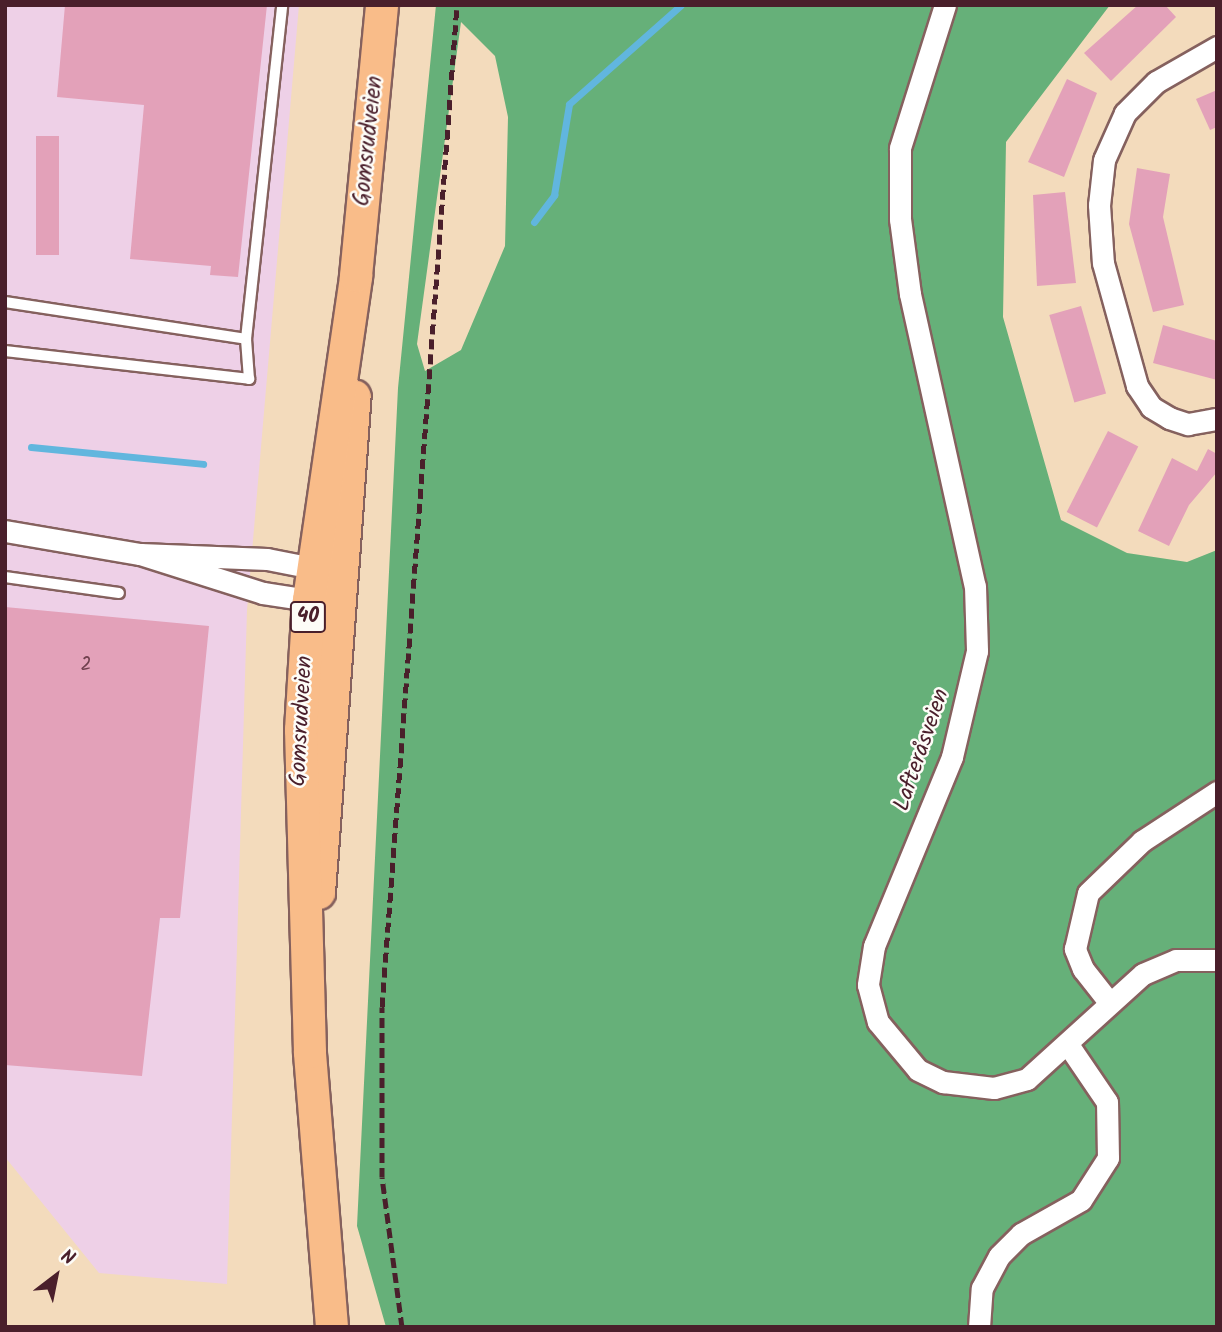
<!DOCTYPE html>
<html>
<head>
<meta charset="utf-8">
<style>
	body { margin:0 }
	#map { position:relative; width:1222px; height:1332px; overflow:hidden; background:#f3dbbc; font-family:Kalam,sans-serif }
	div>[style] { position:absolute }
	.built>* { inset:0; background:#eed0e7 }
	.forest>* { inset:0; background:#66b079 }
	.stream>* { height:7px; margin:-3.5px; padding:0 3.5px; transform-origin:3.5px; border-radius:3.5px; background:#61b6de }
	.building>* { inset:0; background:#e3a1b9; transform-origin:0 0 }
	.roads { filter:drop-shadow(2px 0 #85615e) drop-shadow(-2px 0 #85615e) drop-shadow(0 2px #85615e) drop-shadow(0 -2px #85615e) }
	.lane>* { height:10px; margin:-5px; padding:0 5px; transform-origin:5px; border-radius:5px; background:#fff }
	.street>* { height:21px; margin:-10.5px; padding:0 10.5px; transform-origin:10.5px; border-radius:10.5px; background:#fff }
	.primary>* { height:32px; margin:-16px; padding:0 16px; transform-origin:16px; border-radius:16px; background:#f9bc89 }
	.rail>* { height:5px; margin-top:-2.5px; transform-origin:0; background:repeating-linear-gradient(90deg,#4a1f2b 0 10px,transparent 0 15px) }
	span { translate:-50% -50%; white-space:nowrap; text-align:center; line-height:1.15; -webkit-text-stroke:5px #fdfcf7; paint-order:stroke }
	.number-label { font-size:19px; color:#70404e }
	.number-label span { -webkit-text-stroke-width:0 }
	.shield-label span { padding:2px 5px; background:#fdfcf7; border:2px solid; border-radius:5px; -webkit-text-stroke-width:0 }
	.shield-label { font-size:21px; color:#4a1f2b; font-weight:700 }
	.street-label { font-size:23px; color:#4a1f2b }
	.frame { position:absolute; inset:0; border:7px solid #4a1f2b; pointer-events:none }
	.north { position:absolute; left:21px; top:1241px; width:70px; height:70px; -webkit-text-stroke:5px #fdfcf7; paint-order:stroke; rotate:32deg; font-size:19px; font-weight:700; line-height:28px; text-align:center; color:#4a1f2b }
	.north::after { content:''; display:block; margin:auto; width:24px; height:32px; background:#4a1f2b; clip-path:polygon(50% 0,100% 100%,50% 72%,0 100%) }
</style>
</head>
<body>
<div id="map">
	<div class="built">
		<i style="clip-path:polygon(5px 5px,299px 5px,247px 610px,227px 1284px,99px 1273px,5px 1157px)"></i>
	</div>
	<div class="forest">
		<i style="clip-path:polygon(evenodd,436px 5px,1110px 5px,1006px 142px,1003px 317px,1061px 520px,1127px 553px,1187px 562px,1217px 550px,1217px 1327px,386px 1327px,357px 1226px,398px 388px,436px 5px,461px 22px,495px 56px,508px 117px,505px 246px,461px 350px,425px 371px,417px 344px,461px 22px)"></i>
	</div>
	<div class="stream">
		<i style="left:534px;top:222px;width:34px;rotate:-53deg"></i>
		<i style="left:554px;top:195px;width:92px;rotate:-80.6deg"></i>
		<i style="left:569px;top:104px;width:149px;rotate:-41.5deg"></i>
		<i style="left:31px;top:447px;width:173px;rotate:5.6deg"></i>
	</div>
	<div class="building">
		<i style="clip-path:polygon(65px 5px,267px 5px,238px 277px,210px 275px,211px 266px,130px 259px,144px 105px,57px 97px)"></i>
		<i style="clip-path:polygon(1138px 5px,1165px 5px,1176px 17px,1111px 81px,1084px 53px)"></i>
		<i style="clip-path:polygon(1067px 79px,1097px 93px,1064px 177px,1028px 162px)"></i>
		<i style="clip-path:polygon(1217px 90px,1217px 127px,1210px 130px,1196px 99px)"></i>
		<i style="left:36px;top:136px;width:23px;height:119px"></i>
		<i style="clip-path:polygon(1137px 168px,1170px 174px,1163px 217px,1184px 305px,1153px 312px,1129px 224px)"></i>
		<i style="clip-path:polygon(1065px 192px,1076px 283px,1037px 286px,1033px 195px)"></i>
		<i style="left:1081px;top:306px;width:91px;height:33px;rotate:74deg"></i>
		<i style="clip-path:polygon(1163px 325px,1217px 341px,1217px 380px,1153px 363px)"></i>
		<i style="left:1108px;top:431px;width:34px;height:91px;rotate:27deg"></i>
		<i style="clip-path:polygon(1208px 449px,1217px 454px,1217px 472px,1189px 505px,1169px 546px,1138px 531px,1172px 458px,1197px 471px)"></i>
		<i style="clip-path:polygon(5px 607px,209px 626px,180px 918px,160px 918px,142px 1076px,5px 1065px)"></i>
	</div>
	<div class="roads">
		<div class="lane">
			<i style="left:5px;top:302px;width:244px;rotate:8.7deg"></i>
			<i style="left:5px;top:351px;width:246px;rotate:6.5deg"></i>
			<i style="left:249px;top:379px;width:40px;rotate:-94.3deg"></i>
			<i style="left:246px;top:339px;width:336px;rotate:-83.8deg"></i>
			<i style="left:5px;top:577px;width:115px;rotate:8deg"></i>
		</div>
		<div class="street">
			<i style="left:945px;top:5px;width:150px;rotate:107.5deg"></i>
			<i style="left:900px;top:148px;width:71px;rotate:90deg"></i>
			<i style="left:900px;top:219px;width:76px;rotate:82.4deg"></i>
			<i style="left:910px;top:294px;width:299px;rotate:77.5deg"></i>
			<i style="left:975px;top:586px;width:65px;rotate:88.2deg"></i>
			<i style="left:977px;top:651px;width:109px;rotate:103.3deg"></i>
			<i style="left:952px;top:757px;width:204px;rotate:112.4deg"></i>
			<i style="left:874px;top:946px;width:39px;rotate:99deg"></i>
			<i style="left:868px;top:985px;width:38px;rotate:75deg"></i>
			<i style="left:878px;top:1022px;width:62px;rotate:50.2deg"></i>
			<i style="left:918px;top:1070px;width:28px;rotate:26deg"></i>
			<i style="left:943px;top:1082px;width:51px;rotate:6.7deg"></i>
			<i style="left:994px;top:1088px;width:34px;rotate:-15deg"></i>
			<i style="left:1027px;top:1079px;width:156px;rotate:-42.2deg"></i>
			<i style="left:1143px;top:974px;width:36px;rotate:-23deg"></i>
			<i style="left:1176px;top:960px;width:41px"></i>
			<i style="left:1217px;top:47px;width:70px;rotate:150.2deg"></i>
			<i style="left:1156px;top:82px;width:44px;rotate:135deg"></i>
			<i style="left:1125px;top:113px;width:51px;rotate:114.1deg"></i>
			<i style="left:1104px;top:160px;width:45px;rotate:96.3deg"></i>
			<i style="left:1099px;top:205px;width:58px;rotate:86.1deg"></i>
			<i style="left:1103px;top:263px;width:128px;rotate:74.5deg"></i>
			<i style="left:1137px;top:386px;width:25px;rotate:56deg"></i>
			<i style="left:1151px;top:407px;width:21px;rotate:31deg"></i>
			<i style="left:1169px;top:418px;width:20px;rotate:18deg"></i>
			<i style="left:1188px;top:424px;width:29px;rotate:-10deg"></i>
			<i style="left:5px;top:531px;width:137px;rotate:9.7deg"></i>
			<i style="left:140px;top:554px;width:129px;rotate:17.6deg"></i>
			<i style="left:263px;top:593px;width:47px;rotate:8.7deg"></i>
			<i style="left:309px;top:600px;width:11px;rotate:-27deg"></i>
			<i style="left:140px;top:554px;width:127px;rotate:2.3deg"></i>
			<i style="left:267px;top:559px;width:57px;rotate:11.1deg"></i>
			<i style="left:1109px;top:1002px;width:42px;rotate:-128.2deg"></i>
			<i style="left:1083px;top:969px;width:22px;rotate:-112deg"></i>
			<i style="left:1075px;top:949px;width:57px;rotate:-76.9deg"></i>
			<i style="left:1088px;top:893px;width:75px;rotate:-43.9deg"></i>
			<i style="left:1142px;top:841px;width:90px;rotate:-33.2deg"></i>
			<i style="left:979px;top:1327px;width:39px;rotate:-86deg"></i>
			<i style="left:982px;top:1288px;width:36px;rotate:-62deg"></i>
			<i style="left:999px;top:1256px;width:31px;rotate:-45deg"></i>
			<i style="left:1021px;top:1234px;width:69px;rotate:-29.5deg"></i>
			<i style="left:1081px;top:1200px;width:50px;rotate:-57.3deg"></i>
			<i style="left:1108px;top:1158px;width:56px;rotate:-91deg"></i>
			<i style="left:1107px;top:1102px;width:68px;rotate:-124.2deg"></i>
		</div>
		<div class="primary">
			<i style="left:319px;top:893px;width:498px;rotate:-85.9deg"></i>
			<i style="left:332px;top:1327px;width:276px;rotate:-94.6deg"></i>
			<i style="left:310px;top:1052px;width:322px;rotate:-91.6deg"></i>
			<i style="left:301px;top:730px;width:130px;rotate:-86.5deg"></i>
			<i style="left:309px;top:600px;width:327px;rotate:-81.7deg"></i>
			<i style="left:356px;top:276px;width:272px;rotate:-84.5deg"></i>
		</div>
	</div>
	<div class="rail">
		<i style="left:402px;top:1327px;width:151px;rotate:-97.6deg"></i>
		<i style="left:382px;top:1177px;width:170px;rotate:-90deg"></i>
		<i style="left:382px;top:1007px;width:1005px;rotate:-85.72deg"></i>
	</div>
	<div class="number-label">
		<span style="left:86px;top:666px">2</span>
	</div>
	<div class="shield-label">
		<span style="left:308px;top:617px">40</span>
	</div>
	<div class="street-label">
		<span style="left:369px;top:141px;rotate:-84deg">Gomsrudveien</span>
		<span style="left:302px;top:721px;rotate:-87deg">Gomsrudveien</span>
		<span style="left:922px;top:750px;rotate:-71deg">Lafteråsveien</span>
	</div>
	<div class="frame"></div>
	<div class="north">N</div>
</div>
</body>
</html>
